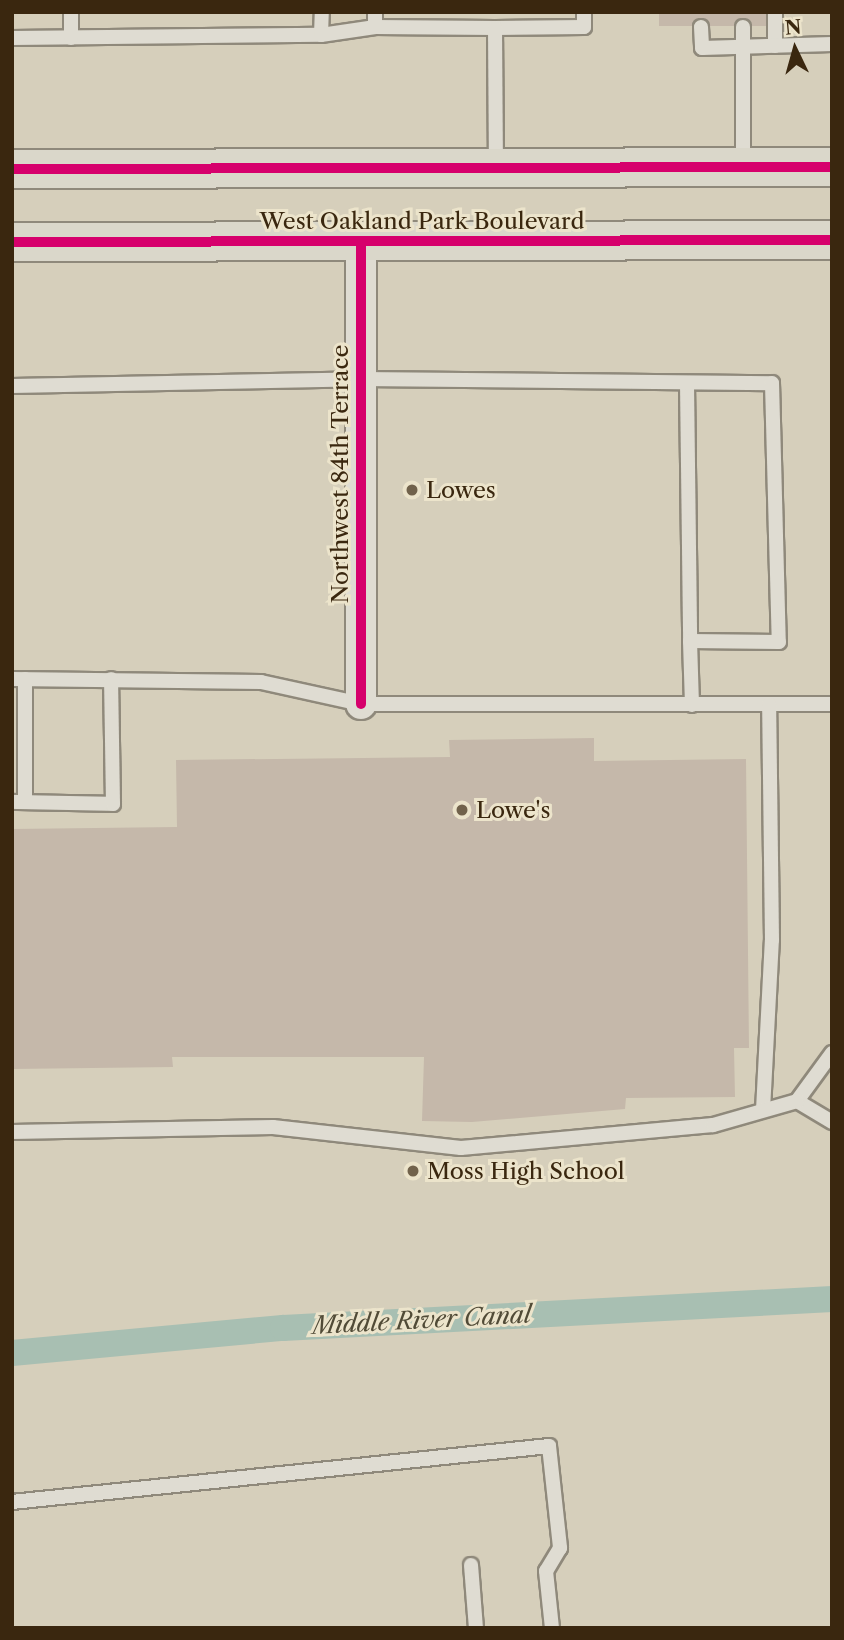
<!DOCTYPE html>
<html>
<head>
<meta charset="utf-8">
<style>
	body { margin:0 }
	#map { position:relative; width:844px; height:1640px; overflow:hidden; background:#d6cfbb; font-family:"Libre Caslon Text",serif }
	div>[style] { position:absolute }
	.canal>* { height:26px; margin:-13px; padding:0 13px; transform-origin:13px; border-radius:13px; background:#a8bfb2 }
	.building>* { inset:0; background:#c5b8aa; transform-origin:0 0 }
	.roads { filter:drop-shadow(2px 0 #8f897b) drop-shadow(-2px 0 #8f897b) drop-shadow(0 2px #8f897b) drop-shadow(0 -2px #8f897b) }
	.service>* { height:14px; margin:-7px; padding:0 7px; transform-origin:7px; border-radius:7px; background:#dfdcd2 }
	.minor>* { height:30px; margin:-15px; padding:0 15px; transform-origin:15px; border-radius:15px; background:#dfdcd2 }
	.primary>* { height:38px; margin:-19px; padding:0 19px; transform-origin:19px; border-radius:19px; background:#dad7ca }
	.cycleway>* { height:10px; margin:-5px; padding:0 5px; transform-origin:5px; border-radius:5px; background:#d6006c }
	.dots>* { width:19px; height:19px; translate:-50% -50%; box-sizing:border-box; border:4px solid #ece4cb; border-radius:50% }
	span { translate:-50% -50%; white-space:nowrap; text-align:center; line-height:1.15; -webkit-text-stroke:6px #ece4cb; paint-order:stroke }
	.street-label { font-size:23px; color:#3a270f }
	.poi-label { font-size:23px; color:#3a270f }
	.left { translate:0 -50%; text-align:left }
	.water-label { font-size:24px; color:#514b37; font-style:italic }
	.frame { position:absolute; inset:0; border:14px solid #3a270f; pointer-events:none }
	.north { position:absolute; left:760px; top:14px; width:70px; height:70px; -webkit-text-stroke:5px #ece4cb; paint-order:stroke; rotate:355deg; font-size:19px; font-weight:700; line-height:28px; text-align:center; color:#3a270f }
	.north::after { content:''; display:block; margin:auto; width:24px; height:32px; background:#3a270f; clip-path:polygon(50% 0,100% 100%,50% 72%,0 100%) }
</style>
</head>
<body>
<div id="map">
	<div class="canal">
		<i style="left:12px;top:1353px;width:272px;rotate:-5.3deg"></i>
		<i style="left:283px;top:1328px;width:550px;rotate:-3.02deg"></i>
	</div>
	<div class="building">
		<i style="left:659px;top:12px;width:110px;height:14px"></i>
		<i style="clip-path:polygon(594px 738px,594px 761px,746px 759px,749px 1048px,734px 1048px,735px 1097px,626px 1098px,625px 1109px,472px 1122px,422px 1121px,424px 1057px,172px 1057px,173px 1067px,12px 1069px,12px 829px,177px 827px,176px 760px,450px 757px,449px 740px)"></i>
	</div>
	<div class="roads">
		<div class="service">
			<i style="left:375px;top:12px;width:15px;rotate:90deg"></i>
			<i style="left:375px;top:27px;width:120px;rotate:0.5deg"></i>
			<i style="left:495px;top:28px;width:89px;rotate:-0.6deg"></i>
			<i style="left:584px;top:27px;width:15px;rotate:-90deg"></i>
			<i style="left:775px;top:12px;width:34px;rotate:90deg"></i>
			<i style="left:701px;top:27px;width:21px;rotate:87deg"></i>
			<i style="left:702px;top:48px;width:130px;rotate:-1.8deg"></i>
			<i style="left:743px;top:27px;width:139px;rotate:90deg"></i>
			<i style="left:495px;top:28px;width:138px;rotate:89.6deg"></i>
			<i style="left:321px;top:35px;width:23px;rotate:-88deg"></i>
			<i style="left:12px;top:38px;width:309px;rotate:-0.6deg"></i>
			<i style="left:321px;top:35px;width:55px;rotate:-8.4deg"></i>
			<i style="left:71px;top:38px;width:26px;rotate:-90deg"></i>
			<i style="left:687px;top:383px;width:258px;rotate:89.3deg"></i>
			<i style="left:12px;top:386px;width:349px;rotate:-1.1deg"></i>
			<i style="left:361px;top:379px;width:411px;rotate:0.6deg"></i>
			<i style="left:772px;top:383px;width:259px;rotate:88.5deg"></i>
			<i style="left:779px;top:642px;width:89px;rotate:-179.4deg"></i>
			<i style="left:690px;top:641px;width:64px;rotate:88.2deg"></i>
			<i style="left:12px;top:679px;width:249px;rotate:0.7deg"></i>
			<i style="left:261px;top:682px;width:102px;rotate:12.4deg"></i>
			<i style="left:361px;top:704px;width:471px"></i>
			<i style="left:12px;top:802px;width:101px;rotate:1.1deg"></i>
			<i style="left:113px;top:804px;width:125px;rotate:-90.9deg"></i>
			<i style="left:25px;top:802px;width:123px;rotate:-90deg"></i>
			<i style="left:832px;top:1053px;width:59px;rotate:126.1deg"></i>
			<i style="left:797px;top:1101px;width:41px;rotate:31deg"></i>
			<i style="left:763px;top:1110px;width:170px;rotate:-87deg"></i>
			<i style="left:772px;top:940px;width:235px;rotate:-90.7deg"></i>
			<i style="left:12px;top:1132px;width:261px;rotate:-1.1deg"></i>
			<i style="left:273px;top:1127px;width:189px;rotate:6.4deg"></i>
			<i style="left:461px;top:1148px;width:253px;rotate:-5.2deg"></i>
			<i style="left:713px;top:1125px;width:87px;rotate:-15.9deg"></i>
			<i style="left:12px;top:1502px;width:540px;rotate:-5.95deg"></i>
			<i style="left:549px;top:1446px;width:103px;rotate:83.8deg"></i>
			<i style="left:560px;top:1548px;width:27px;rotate:121deg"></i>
			<i style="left:546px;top:1571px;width:57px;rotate:84deg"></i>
			<i style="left:471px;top:1565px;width:63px;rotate:85.5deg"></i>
		</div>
		<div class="minor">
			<i style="left:361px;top:244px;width:460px;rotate:90deg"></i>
		</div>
		<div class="primary">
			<i style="left:12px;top:169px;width:820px;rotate:-0.14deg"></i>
			<i style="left:12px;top:242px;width:820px;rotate:-0.14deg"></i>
		</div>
	</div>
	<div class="cycleway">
		<i style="left:12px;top:169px;width:820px;rotate:-0.14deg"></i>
		<i style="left:12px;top:242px;width:820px;rotate:-0.14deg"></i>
		<i style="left:361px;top:244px;width:460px;rotate:90deg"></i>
	</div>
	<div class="dots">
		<i style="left:412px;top:490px;background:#71624b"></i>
		<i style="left:462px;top:810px;background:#71624b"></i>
		<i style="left:413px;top:1171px;background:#71624b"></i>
	</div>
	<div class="street-label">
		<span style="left:422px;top:221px">West Oakland Park Boulevard</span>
		<span style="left:340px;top:474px;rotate:-90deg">Northwest 84th Terrace</span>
	</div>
	<div class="poi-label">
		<span class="left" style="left:426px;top:490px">Lowes</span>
		<span class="left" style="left:476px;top:810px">Lowe's</span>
		<span class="left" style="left:427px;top:1171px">Moss High School</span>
	</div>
	<div class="water-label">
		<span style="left:422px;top:1320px;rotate:-3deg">Middle River Canal</span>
	</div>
	<div class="frame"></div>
	<div class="north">N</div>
</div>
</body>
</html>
